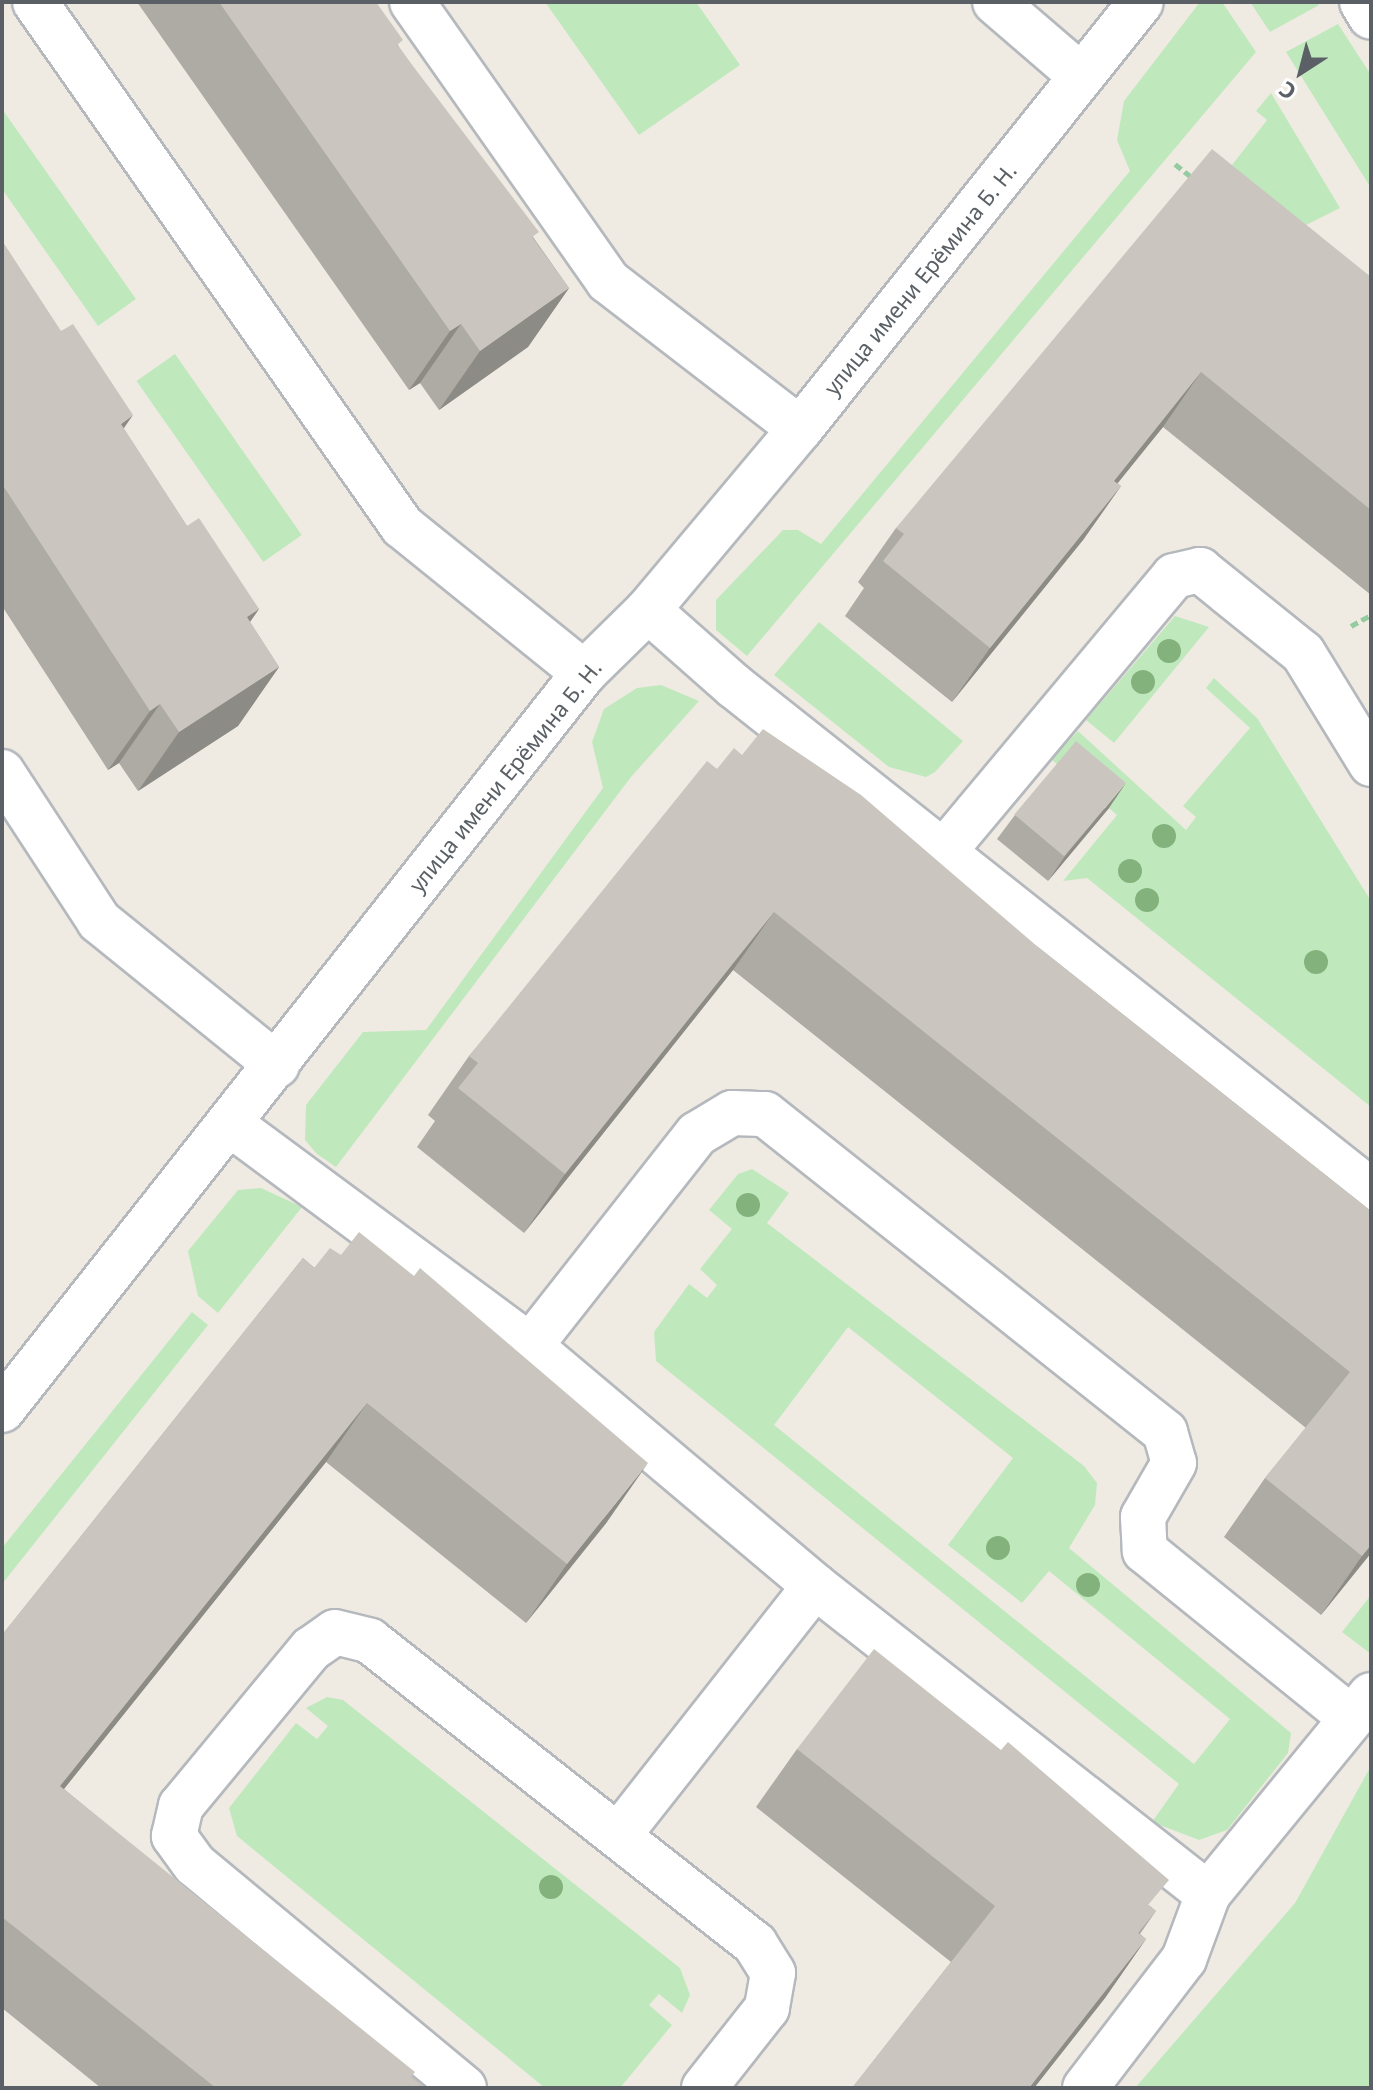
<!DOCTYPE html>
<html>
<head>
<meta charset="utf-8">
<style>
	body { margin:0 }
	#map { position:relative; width:1373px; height:2090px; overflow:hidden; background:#efebe2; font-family:"Noto Sans",sans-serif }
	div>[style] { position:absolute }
	.green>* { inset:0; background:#bfe9bc; transform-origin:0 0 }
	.path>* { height:5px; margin-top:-2.5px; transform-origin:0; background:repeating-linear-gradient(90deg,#94cba0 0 8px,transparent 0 12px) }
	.roads { filter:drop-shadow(2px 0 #b5b9be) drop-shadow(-2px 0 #b5b9be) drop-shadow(0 2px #b5b9be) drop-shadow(0 -2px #b5b9be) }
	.minor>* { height:44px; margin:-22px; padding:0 22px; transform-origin:22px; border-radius:22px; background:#fff }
	.trees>* { width:24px; height:24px; margin:-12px; border-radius:50%; background:#84b27d }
	.wall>* { inset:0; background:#aeaaa4 }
	.shaded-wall>* { inset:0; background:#8d8b86 }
	.building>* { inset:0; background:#cac6bf; transform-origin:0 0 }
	span { translate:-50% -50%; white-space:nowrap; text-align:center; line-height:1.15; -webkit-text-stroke:7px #fff; paint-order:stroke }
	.street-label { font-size:22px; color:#5a6065 }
	.frame { position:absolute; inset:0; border:4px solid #5a6065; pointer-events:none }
	.north { position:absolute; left:1261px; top:32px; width:80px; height:80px; -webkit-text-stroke:6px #fff; paint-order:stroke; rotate:216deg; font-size:22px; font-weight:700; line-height:32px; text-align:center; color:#5a6065 }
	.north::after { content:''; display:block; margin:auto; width:28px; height:36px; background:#5a6065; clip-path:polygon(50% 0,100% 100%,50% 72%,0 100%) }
</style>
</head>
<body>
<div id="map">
	<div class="green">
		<i style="clip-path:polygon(545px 2px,696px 2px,740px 65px,639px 135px)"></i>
		<i style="clip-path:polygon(1200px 2px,1222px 2px,1256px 52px,747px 656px,716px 630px,716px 600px,783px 530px,798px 530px,821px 544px,1130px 171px,1117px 140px,1124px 101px)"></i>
		<i style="clip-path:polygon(1250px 2px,1317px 2px,1319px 5px,1270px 32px)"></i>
		<i style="clip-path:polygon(1338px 24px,1371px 75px,1371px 188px,1286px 52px)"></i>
		<i style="clip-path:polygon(1271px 93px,1340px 208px,1300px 228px,1232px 165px,1267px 120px,1256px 111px)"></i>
		<i style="clip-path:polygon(2px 109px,136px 299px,98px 326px,2px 189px)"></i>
		<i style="left:175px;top:354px;width:221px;height:47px;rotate:55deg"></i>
		<i style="clip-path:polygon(1175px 616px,1209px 627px,1114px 743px,1086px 720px)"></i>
		<i style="clip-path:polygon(819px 622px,963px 741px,935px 772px,926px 777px,889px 767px,774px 675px)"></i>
		<i style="clip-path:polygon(1214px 678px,1257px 718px,1371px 901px,1371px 1107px,1087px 878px,1063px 881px,1117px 815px,1051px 759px,1078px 731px,1186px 830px,1196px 817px,1183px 806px,1250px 728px,1206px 688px)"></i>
		<i style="clip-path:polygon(661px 685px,699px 701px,631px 777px,336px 1167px,317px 1154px,305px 1140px,306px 1105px,363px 1032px,426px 1030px,603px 788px,592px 742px,604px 709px,637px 688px)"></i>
		<i style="clip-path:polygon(evenodd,752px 1169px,789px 1193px,767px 1223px,1084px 1466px,1097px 1483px,1095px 1505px,1069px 1548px,1291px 1733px,1288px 1753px,1227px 1830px,1199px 1840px,1152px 1822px,1179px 1784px,656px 1361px,654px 1332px,689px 1284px,707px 1298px,717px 1285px,700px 1269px,732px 1229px,709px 1210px,738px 1174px,752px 1169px,848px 1327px,1013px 1458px,948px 1545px,1022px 1603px,1049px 1571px,1230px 1719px,1194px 1764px,774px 1425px,848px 1327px)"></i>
		<i style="clip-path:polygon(261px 1188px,302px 1207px,218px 1313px,198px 1296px,188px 1251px,238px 1190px)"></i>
		<i style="clip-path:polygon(192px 1312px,208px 1325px,2px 1584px,2px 1548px)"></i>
		<i style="clip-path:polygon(1371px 1595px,1371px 1654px,1342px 1632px)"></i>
		<i style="clip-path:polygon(327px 1697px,343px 1700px,680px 1968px,690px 1995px,682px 2013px,659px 1994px,649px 2005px,672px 2025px,620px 2088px,545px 2088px,237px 1836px,229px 1808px,296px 1723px,317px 1739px,328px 1726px,306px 1708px)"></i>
		<i style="clip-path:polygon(1371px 1766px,1371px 2088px,1135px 2088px,1295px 1903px)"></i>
	</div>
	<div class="path">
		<i style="left:1175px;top:164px;width:23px;rotate:38deg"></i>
		<i style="left:1351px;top:626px;width:23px;rotate:-29deg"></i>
	</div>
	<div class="roads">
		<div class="minor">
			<i style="left:35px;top:2px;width:640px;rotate:54.99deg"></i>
			<i style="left:402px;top:526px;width:234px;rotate:38.9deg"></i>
			<i style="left:412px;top:2px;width:341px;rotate:54.9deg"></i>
			<i style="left:608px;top:281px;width:242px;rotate:37.6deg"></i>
			<i style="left:995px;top:2px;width:113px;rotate:40.7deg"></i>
			<i style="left:1362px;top:2px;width:17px;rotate:59deg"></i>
			<i style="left:648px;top:610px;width:115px;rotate:41.5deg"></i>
			<i style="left:734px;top:686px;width:813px;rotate:38.41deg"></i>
			<i style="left:2px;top:772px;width:178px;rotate:56.9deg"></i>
			<i style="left:99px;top:921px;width:229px;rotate:39deg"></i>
			<i style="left:945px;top:850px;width:357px;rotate:-50.1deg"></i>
			<i style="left:1174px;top:576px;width:27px;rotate:-13deg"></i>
			<i style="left:1200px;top:570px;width:132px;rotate:38.9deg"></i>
			<i style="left:1303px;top:653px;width:130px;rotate:58.5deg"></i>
			<i style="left:230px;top:1124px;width:373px;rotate:36.5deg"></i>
			<i style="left:530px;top:1346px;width:373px;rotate:40.1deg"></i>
			<i style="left:815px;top:1586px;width:499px;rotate:38.1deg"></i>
			<i style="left:530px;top:1346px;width:270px;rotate:-51.8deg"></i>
			<i style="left:697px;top:1134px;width:41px;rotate:-31deg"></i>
			<i style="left:732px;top:1113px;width:33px;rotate:2deg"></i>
			<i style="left:765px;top:1114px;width:511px;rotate:38.48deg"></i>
			<i style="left:1165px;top:1432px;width:32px;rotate:74deg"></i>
			<i style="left:1174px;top:1463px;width:62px;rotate:119.9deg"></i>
			<i style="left:1143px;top:1517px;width:34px;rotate:87deg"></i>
			<i style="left:1145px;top:1551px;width:265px;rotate:39deg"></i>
			<i style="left:2px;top:1410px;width:939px;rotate:-51.7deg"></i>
			<i style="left:584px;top:673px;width:90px;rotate:-44.5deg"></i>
			<i style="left:648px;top:610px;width:236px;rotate:-50deg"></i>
			<i style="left:800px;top:429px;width:546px;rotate:-51.39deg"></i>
			<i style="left:618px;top:1836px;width:318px;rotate:-51.8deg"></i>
			<i style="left:464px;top:2088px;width:349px;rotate:-140.3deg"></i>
			<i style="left:195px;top:1865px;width:36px;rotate:-126deg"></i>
			<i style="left:174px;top:1836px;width:31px;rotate:-77deg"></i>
			<i style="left:181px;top:1806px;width:204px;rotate:-50.4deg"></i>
			<i style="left:311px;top:1649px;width:29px;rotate:-35deg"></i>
			<i style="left:335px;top:1632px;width:36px;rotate:14deg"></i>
			<i style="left:370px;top:1641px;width:490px;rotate:38.2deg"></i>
			<i style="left:755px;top:1944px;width:34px;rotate:58deg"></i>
			<i style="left:773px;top:1973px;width:36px;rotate:100deg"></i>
			<i style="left:767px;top:2008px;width:102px;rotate:128.2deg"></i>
			<i style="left:1085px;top:2088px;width:163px;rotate:-52.5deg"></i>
			<i style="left:1184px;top:1959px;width:69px;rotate:-69.7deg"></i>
			<i style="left:1208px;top:1894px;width:257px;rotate:-50.7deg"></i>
		</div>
	</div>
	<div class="trees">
		<i style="left:1169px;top:651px"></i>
		<i style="left:1143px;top:682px"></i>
		<i style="left:1164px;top:836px"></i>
		<i style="left:1130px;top:871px"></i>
		<i style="left:1147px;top:900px"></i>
		<i style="left:1316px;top:962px"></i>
		<i style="left:748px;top:1205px"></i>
		<i style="left:998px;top:1548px"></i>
		<i style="left:1088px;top:1585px"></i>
		<i style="left:551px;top:1887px"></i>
	</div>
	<div class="wall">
		<i style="clip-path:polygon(137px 2px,376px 2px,399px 47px,569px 288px,528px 347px,439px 410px,420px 383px,409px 390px)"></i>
		<i style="clip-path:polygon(2px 241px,187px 526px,259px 609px,250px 622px,279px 667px,238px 726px,138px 791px,119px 763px,108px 770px,2px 606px)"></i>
		<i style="clip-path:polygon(1371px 277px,1371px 595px,1163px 427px,1117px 483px,1121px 486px,1083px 540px,952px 702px,845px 616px,864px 588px,858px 582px,896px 528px)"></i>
		<i style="clip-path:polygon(742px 755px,1038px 947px,1371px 1211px,1371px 1553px,1321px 1615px,1224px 1537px,1265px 1478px,1306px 1428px,733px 970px,524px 1233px,417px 1147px,435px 1121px,428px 1115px,469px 1056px,717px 769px)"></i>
		<i style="clip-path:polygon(1109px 808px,1048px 881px,997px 839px,1015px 815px)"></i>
		<i style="clip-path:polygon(303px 1258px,607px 1522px,526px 1623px,326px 1462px,64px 1789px,425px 2088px,101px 2088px,2px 2008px,2px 1635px)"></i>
		<i style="clip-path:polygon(797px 1749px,1150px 1906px,1156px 1911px,1140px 1934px,1146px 1939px,1105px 1998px,1034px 2088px,852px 2088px,951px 1962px,756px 1807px)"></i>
	</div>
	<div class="shaded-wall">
		<i style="clip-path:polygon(569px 288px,528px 347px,439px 410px,480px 351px)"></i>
		<i style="clip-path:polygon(461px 324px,420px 383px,409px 390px,450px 331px)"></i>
		<i style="clip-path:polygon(1201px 372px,1163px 427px,1076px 535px,1114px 481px)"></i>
		<i style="clip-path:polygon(133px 415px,92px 474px,121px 424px)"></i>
		<i style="clip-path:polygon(1121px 486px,1083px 540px,952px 702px,990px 648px)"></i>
		<i style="clip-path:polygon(259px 609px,217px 668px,247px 617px)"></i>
		<i style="clip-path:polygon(279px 667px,238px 726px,138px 791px,179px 732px)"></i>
		<i style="clip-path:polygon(160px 704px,119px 763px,108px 770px,150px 711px)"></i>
		<i style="clip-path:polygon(1126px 783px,1109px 808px,1048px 881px,1065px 856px)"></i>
		<i style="clip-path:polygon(774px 912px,733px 970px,524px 1233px,565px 1174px)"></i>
		<i style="clip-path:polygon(367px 1403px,326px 1462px,19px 1845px,60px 1786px)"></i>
		<i style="clip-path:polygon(648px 1463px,607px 1522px,526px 1623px,567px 1564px)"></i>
		<i style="clip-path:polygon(1371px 1545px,1371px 1553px,1321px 1615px,1362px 1556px)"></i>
		<i style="clip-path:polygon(1146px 1939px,1105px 1998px,1034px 2088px,1029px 2088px)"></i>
	</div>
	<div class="building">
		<i style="clip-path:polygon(219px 2px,376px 2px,403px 40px,397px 45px,539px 232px,532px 237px,569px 288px,480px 351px,461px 324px,450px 331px)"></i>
		<i style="clip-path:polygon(1212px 149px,1371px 277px,1371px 510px,1201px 372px,1114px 481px,1121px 486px,990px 648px,883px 561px,904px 534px,896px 528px)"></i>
		<i style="clip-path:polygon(2px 241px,61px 331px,73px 324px,133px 415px,121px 424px,187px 526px,199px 518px,259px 609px,247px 617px,279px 667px,179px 732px,160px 704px,150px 711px,2px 484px)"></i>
		<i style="clip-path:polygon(763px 729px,861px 795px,1038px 947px,1371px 1211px,1371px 1545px,1362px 1556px,1265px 1478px,1350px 1372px,774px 912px,565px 1174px,458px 1088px,478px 1063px,469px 1056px,707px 761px,717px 769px,734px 748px,742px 755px)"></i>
		<i style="left:1076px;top:741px;width:65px;height:96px;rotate:40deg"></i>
		<i style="clip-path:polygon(359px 1232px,414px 1276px,420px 1268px,648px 1463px,567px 1564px,367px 1403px,60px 1786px,415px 2072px,411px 2077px,425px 2088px,216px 2088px,2px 1917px,2px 1635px,303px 1258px,314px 1268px,330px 1248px,341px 1255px)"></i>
		<i style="clip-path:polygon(874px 1649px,1001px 1750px,1008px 1742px,1169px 1880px,1148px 1905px,1156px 1911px,1138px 1933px,1146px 1939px,1029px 2088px,852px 2088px,995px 1906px,797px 1749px)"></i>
	</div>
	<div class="street-label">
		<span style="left:920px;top:279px;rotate:-51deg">улица имени Ерёмина Б. Н.</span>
		<span style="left:505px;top:776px;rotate:-51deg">улица имени Ерёмина Б. Н.</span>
	</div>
	<div class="frame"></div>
	<div class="north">С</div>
</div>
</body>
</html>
